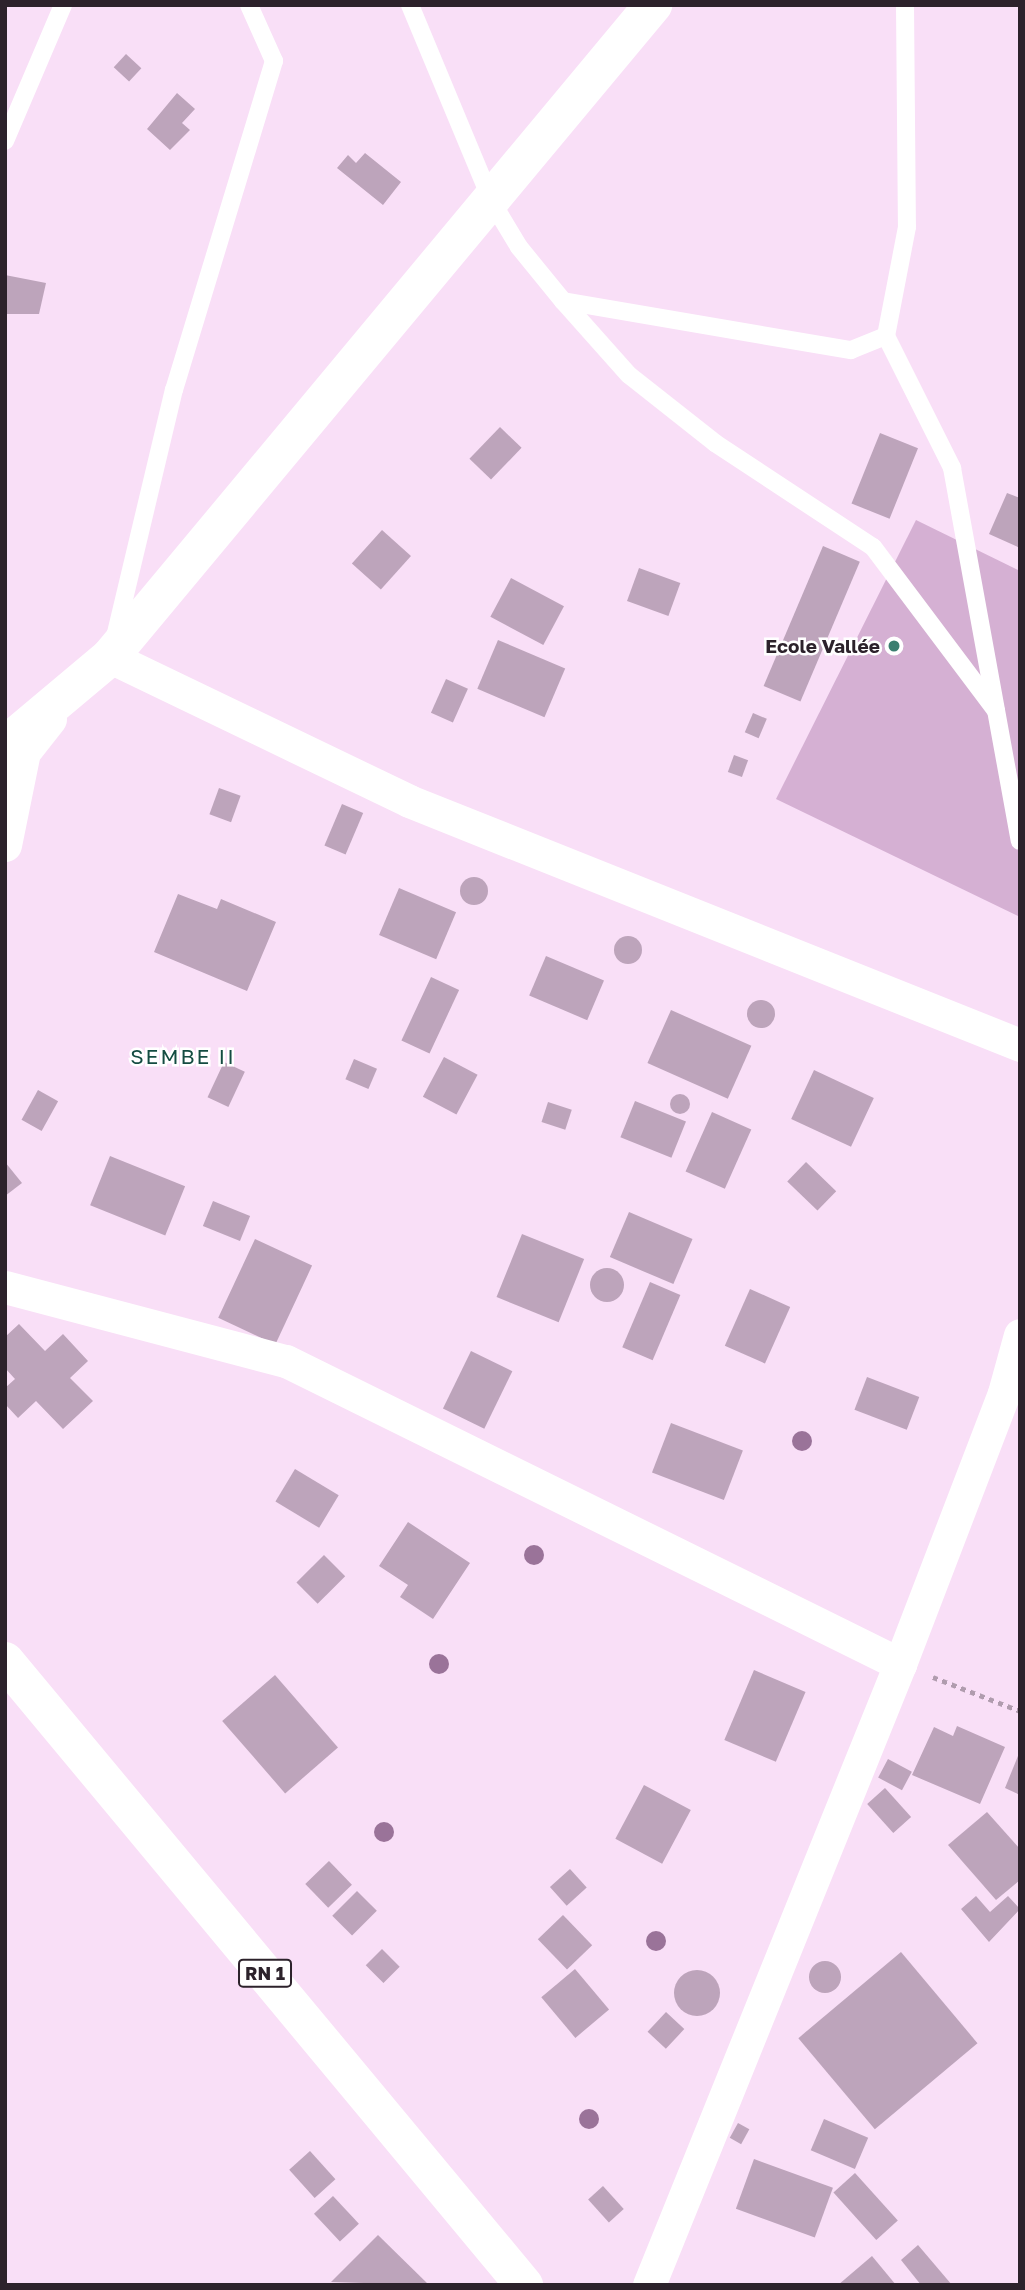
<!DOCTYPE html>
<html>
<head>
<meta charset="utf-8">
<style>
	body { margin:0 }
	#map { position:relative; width:1025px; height:2290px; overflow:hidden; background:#f9dff7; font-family:"Golos Text",sans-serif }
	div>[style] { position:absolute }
	.green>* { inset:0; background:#d5b0d3 }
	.building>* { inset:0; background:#bda4bb; transform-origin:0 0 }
	.round { border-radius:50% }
	.path>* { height:4.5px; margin-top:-2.25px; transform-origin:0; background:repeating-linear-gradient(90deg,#b09cae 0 5px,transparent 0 10px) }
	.lane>* { height:18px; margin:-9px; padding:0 9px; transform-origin:9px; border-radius:9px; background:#fff }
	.street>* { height:33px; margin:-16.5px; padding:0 16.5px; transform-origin:16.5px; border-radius:16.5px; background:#fff }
	.secondary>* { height:38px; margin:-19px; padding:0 19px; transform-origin:19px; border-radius:19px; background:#fff }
	.primary>* { height:38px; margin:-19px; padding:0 19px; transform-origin:19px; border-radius:19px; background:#fff }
	.trees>* { width:20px; height:20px; margin:-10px; border-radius:50%; background:#9a7399 }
	.dots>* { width:19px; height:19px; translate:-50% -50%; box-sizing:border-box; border:4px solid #fff; border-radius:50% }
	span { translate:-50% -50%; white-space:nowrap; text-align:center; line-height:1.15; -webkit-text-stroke:5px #fff; paint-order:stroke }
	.shield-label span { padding:2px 5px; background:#fff; border:2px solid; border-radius:5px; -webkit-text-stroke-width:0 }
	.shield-label { font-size:18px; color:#2c222b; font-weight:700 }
	.poi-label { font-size:19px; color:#2c222b; font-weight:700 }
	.right { translate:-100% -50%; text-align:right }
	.neighbourhood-label { font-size:21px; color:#144c42; letter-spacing:2px }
	.frame { position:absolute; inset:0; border:7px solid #2c222b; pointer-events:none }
</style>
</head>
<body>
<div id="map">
	<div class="green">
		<i style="clip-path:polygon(916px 520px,1020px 571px,1020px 917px,776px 799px)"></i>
	</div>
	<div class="building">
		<i style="left:126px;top:54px;width:21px;height:18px;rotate:43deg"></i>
		<i style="clip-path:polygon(177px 93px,195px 109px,182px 123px,190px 130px,170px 150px,147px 129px)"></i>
		<i style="clip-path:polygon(365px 153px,401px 182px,383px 205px,337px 168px,348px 155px,356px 163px)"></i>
		<i style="clip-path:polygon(5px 275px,46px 283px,39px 314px,5px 314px)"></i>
		<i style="left:500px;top:427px;width:30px;height:44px;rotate:44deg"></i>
		<i style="left:880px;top:433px;width:41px;height:76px;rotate:22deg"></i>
		<i style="clip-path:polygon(1007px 493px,1020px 498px,1020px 548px,989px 534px)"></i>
		<i style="left:382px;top:530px;width:39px;height:45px;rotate:42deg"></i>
		<i style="left:823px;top:546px;width:40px;height:152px;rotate:23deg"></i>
		<i style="left:639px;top:568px;width:44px;height:35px;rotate:20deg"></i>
		<i style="left:511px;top:578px;width:60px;height:44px;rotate:28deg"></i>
		<i style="left:498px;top:640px;width:73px;height:53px;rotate:23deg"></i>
		<i style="left:446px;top:679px;width:24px;height:37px;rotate:24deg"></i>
		<i style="left:753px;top:713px;width:15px;height:21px;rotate:23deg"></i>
		<i style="left:734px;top:755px;width:15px;height:18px;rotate:20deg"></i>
		<i style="left:219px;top:788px;width:23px;height:28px;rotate:20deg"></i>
		<i style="left:342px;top:804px;width:23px;height:45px;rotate:23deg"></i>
		<i class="round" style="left:460px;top:877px;width:28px;height:28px"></i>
		<i style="left:399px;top:888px;width:62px;height:51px;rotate:23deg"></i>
		<i style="clip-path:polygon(178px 894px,217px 909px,221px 899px,276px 922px,247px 991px,154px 952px)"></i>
		<i class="round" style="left:614px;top:936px;width:28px;height:28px"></i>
		<i style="left:546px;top:956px;width:63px;height:43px;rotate:23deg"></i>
		<i style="left:431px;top:977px;width:31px;height:70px;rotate:25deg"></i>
		<i class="round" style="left:747px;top:1000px;width:28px;height:28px"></i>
		<i style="left:671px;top:1010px;width:88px;height:58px;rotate:24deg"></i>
		<i style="left:444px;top:1057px;width:38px;height:45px;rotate:28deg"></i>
		<i style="left:354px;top:1059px;width:25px;height:22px;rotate:23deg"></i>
		<i style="left:224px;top:1062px;width:23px;height:39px;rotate:25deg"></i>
		<i style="left:814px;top:1070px;width:66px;height:54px;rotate:25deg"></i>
		<i style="left:38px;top:1090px;width:23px;height:34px;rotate:29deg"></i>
		<i class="round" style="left:670px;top:1094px;width:20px;height:20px"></i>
		<i style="left:635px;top:1101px;width:55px;height:39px;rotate:22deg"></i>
		<i style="left:548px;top:1102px;width:25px;height:21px;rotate:18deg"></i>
		<i style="left:712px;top:1112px;width:43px;height:65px;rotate:24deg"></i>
		<i style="left:110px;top:1156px;width:81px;height:53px;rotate:22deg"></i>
		<i style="clip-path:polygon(5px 1162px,22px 1183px,5px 1196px)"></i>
		<i style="left:806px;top:1162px;width:42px;height:27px;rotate:44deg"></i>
		<i style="left:213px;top:1201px;width:40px;height:27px;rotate:22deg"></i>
		<i style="left:629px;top:1212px;width:69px;height:49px;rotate:23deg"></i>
		<i style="left:522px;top:1234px;width:67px;height:68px;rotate:22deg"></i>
		<i style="left:255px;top:1239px;width:63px;height:87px;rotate:25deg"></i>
		<i class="round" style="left:590px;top:1268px;width:34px;height:34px"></i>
		<i style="left:650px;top:1282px;width:33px;height:71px;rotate:23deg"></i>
		<i style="left:750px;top:1289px;width:44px;height:62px;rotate:24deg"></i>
		<i style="clip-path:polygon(19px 1324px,45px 1351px,63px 1334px,88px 1361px,70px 1378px,93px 1401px,63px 1429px,36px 1401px,18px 1418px,5px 1404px,5px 1388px,15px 1379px,5px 1368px,5px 1337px)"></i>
		<i style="left:471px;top:1351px;width:46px;height:64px;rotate:26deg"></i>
		<i style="left:867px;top:1377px;width:56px;height:35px;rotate:21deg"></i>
		<i style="left:671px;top:1423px;width:77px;height:53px;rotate:21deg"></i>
		<i style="left:295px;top:1469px;width:51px;height:38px;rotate:31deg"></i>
		<i style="clip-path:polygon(408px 1522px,470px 1563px,433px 1619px,400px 1597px,408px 1585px,379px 1566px)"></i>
		<i style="left:324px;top:1555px;width:30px;height:39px;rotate:45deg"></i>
		<i style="left:754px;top:1670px;width:56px;height:76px;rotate:23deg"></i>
		<i style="left:275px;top:1675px;width:96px;height:70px;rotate:49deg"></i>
		<i style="clip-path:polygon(957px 1726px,1005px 1747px,980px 1804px,912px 1775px,934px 1727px,953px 1736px)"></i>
		<i style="clip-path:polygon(1020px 1751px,1020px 1795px,1005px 1788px)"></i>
		<i style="left:888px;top:1759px;width:27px;height:21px;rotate:28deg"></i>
		<i style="left:644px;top:1785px;width:53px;height:61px;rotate:28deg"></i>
		<i style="left:885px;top:1788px;width:39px;height:24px;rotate:48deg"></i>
		<i style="clip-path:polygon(987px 1812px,1020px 1849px,1020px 1880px,996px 1900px,948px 1845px)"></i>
		<i style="left:329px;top:1861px;width:33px;height:33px;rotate:46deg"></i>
		<i style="left:570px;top:1869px;width:25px;height:27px;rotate:48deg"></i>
		<i style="left:357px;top:1891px;width:28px;height:35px;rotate:45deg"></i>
		<i style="clip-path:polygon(976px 1896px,990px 1912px,1008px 1896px,1020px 1909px,989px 1942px,961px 1909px)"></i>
		<i style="left:563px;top:1915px;width:42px;height:35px;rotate:46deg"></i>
		<i style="left:382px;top:1949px;width:25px;height:23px;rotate:45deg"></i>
		<i style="left:901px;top:1952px;width:119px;height:134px;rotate:50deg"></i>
		<i class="round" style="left:809px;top:1961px;width:32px;height:32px"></i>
		<i style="left:575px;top:1969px;width:53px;height:44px;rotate:50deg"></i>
		<i class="round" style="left:674px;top:1970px;width:46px;height:46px"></i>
		<i style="left:666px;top:2012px;width:25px;height:27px;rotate:43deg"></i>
		<i style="left:824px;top:2119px;width:48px;height:34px;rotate:23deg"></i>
		<i style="left:738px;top:2123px;width:13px;height:17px;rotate:29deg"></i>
		<i style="left:310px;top:2151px;width:38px;height:28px;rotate:48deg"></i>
		<i style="left:754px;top:2159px;width:84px;height:53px;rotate:20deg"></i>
		<i style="left:855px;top:2173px;width:64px;height:29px;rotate:48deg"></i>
		<i style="left:603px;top:2186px;width:31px;height:20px;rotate:48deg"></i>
		<i style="left:333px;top:2196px;width:38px;height:26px;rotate:47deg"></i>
		<i style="clip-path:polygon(378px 2235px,429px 2285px,331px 2282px)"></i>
		<i style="clip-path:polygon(918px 2245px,952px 2285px,921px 2285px,901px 2260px)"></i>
		<i style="clip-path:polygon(872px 2256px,896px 2285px,838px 2285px)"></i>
	</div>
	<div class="path">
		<i style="left:933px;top:1677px;width:93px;rotate:21.3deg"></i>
	</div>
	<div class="lane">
		<i style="left:410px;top:5px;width:213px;rotate:67.4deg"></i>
		<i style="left:492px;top:202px;width:52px;rotate:59deg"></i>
		<i style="left:519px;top:247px;width:70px;rotate:50.8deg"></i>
		<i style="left:563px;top:301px;width:99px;rotate:48.3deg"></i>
		<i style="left:629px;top:375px;width:110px;rotate:38.3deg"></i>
		<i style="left:715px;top:443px;width:189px;rotate:33.4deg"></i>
		<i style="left:873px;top:547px;width:205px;rotate:53.1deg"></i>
		<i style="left:905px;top:5px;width:222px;rotate:89.5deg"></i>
		<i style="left:907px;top:227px;width:111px;rotate:100.9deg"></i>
		<i style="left:886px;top:336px;width:148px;rotate:63.4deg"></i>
		<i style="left:952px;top:468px;width:379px;rotate:79.7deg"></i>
		<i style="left:5px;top:141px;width:148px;rotate:-66.9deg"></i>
		<i style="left:563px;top:301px;width:292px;rotate:9.7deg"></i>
		<i style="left:851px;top:350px;width:38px;rotate:-22deg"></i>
		<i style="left:115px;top:637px;width:254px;rotate:-76.6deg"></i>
		<i style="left:174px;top:390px;width:344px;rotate:-73.1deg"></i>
		<i style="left:274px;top:61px;width:61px;rotate:-114.1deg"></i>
	</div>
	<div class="street">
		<i style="left:110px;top:657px;width:332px;rotate:25.7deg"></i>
		<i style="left:409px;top:801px;width:658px;rotate:21.77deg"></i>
		<i style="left:5px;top:845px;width:95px;rotate:-78.5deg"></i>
		<i style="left:24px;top:752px;width:42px;rotate:-51.8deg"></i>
		<i style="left:5px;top:1287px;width:291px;rotate:14.8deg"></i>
		<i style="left:286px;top:1361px;width:685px;rotate:26.27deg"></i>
		<i style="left:649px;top:2285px;width:670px;rotate:-67.99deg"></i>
		<i style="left:900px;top:1664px;width:290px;rotate:-69deg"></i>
		<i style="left:1004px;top:1393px;width:60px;rotate:-74.6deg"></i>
	</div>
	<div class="secondary">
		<i style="left:5px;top:745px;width:137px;rotate:-40deg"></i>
		<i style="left:110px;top:657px;width:849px;rotate:-50.21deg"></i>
	</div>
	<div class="primary">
		<i style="left:5px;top:1661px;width:812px;rotate:50.25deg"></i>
	</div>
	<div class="trees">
		<i style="left:802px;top:1441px"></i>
		<i style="left:534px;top:1555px"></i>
		<i style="left:439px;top:1664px"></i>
		<i style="left:384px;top:1832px"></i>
		<i style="left:656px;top:1941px"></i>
		<i style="left:589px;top:2119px"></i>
	</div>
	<div class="dots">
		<i style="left:894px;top:646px;background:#3b7e70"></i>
	</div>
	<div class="shield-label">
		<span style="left:265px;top:1973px">RN 1</span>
	</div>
	<div class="poi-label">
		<span class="right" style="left:880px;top:646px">Ecole Vallée</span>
	</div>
	<div class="neighbourhood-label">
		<span style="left:183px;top:1056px">SEMBE II</span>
	</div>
	<div class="frame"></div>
</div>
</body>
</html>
